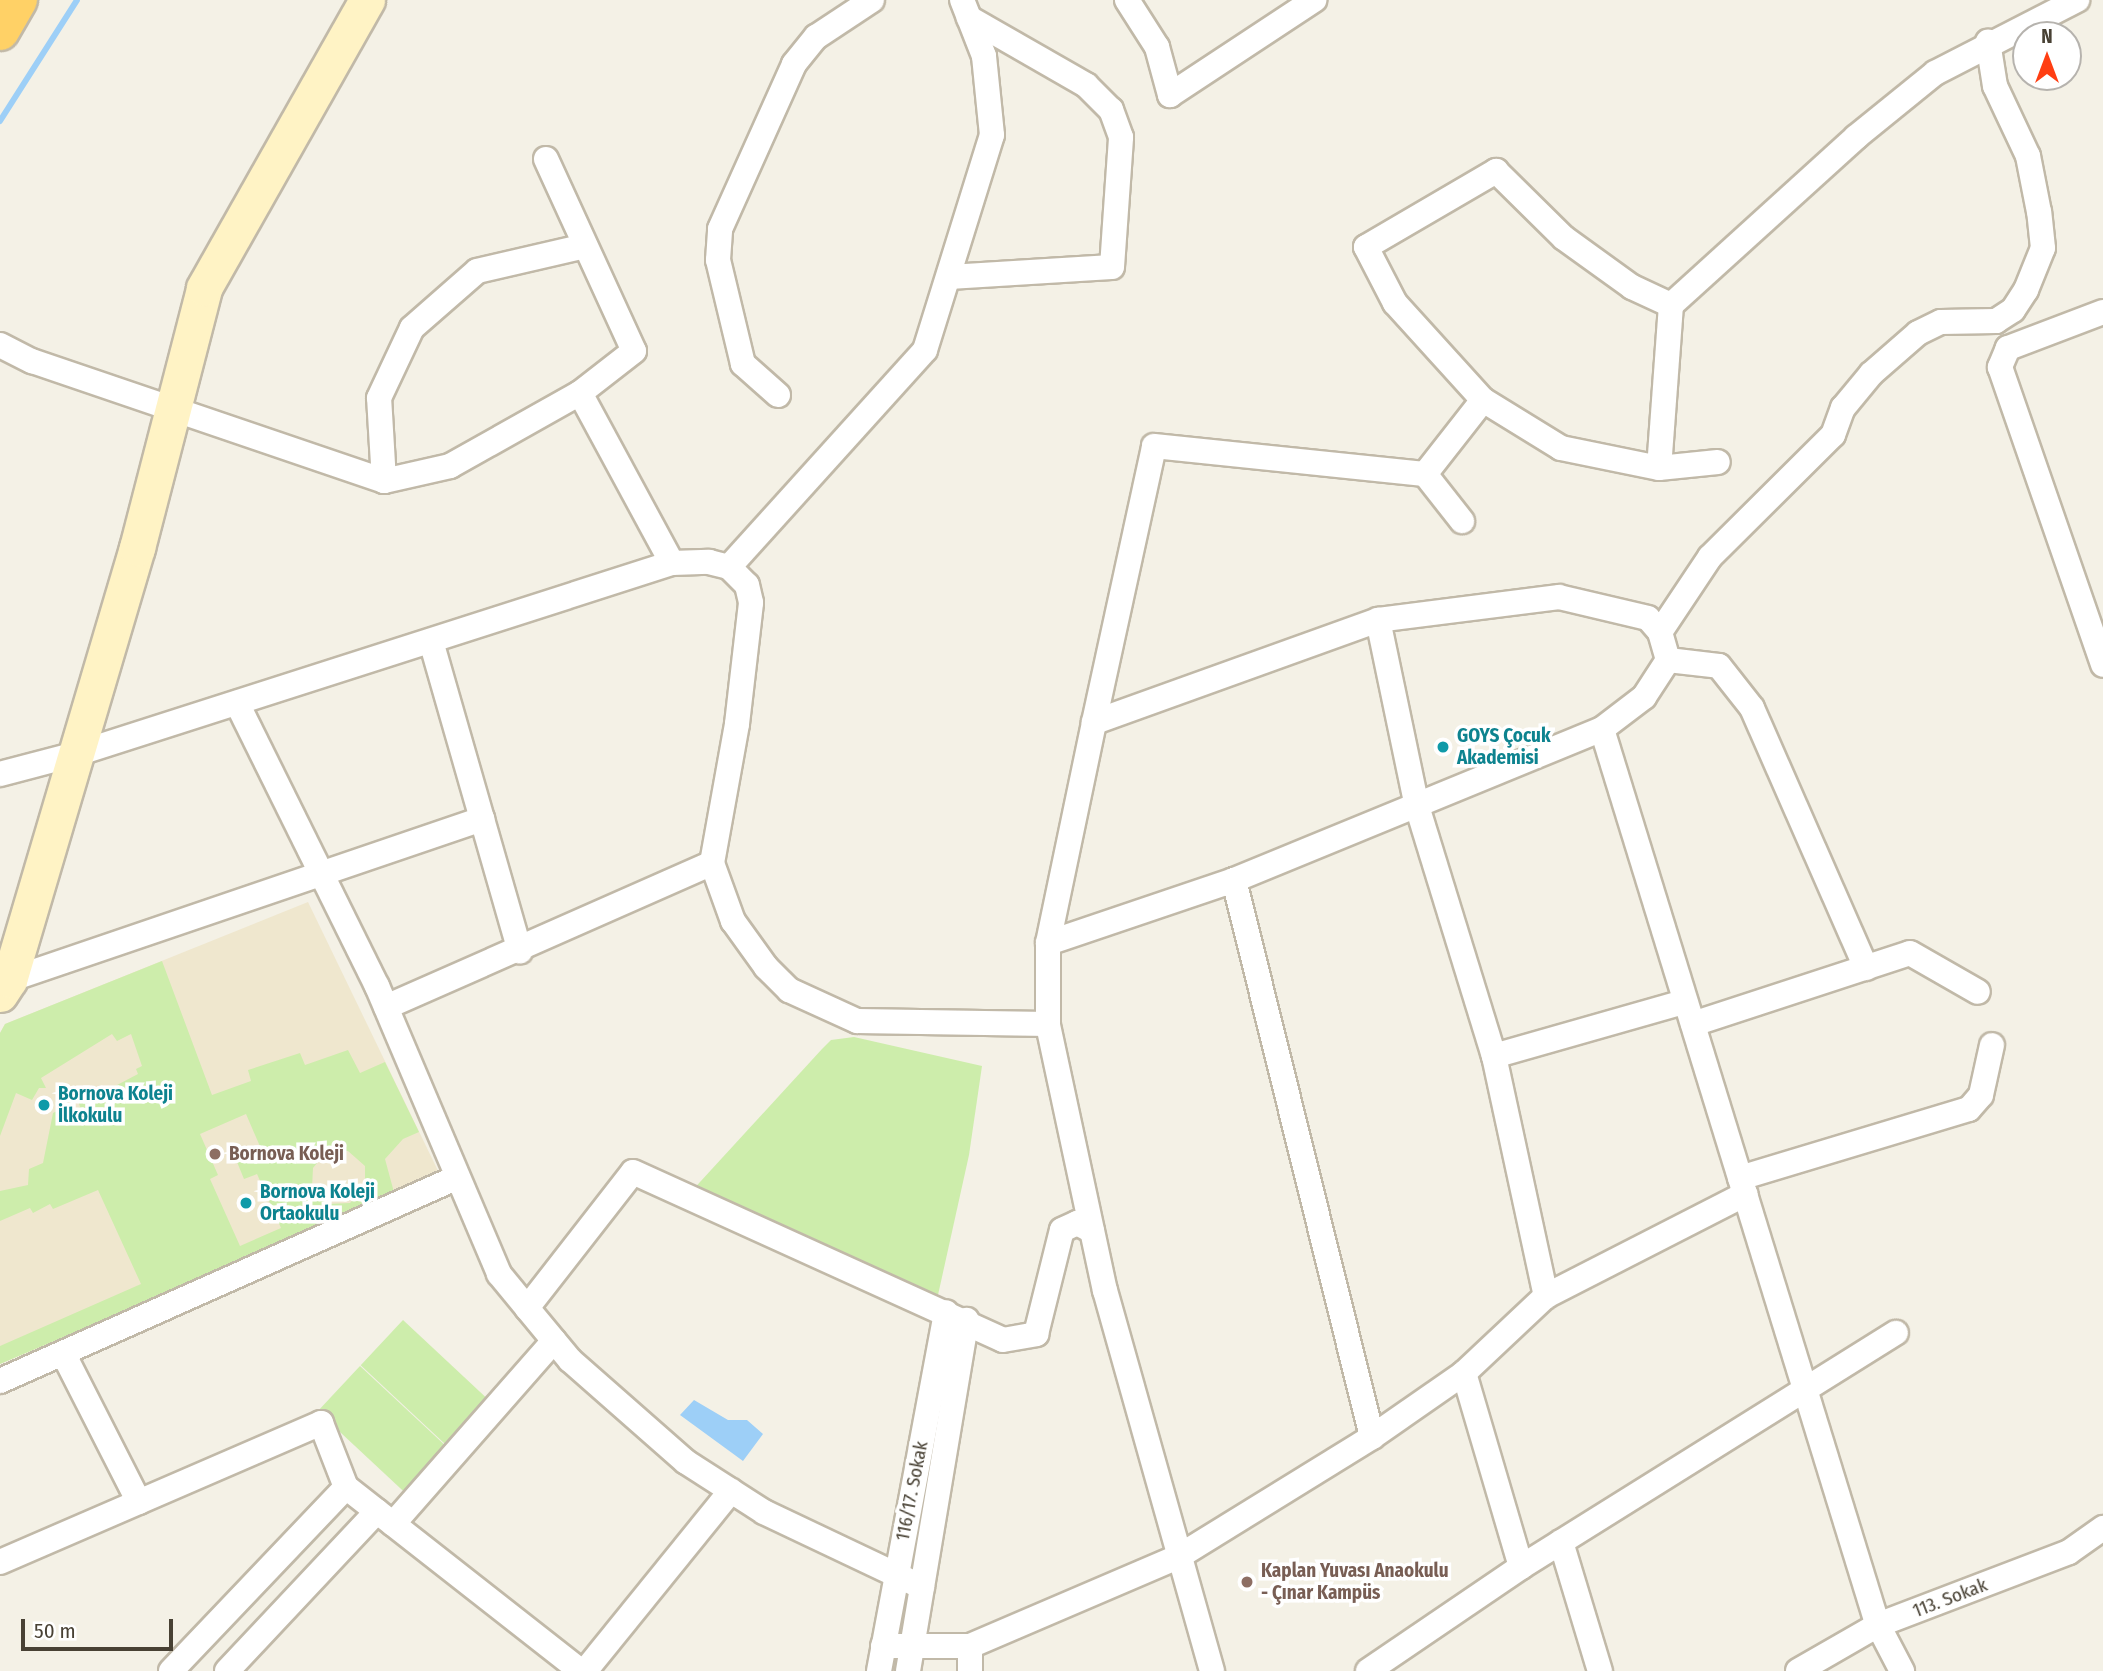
<!DOCTYPE html>
<html>
<head>
<meta charset="utf-8">
<style>
	body { margin:0 }
	#map { position:relative; width:2103px; height:1671px; overflow:hidden; background:#f4f1e6; font-family:"Fira Sans Condensed",sans-serif }
	div>[style] { position:absolute }
	.education>* { inset:0; background:#efe7ce }
	.green>* { inset:0; background:#cdedab; transform-origin:0 0 }
	.water>* { inset:0; background:#9dcff7 }
	.stream>* { height:6px; margin:-3px; padding:0 3px; transform-origin:3px; border-radius:3px; background:#9dcff7 }
	.roads { filter:drop-shadow(2px 0 #c1b9a8) drop-shadow(-2px 0 #c1b9a8) drop-shadow(0 2px #c1b9a8) drop-shadow(0 -2px #c1b9a8) }
	.street>* { height:24px; margin:-12px; padding:0 12px; transform-origin:12px; border-radius:12px; background:#fff }
	.secondary>* { height:35px; margin:-17.5px; padding:0 17.5px; transform-origin:17.5px; border-radius:17.5px; background:#fff3c5 }
	.highway>* { height:38px; margin:-19px; padding:0 19px; transform-origin:19px; border-radius:19px; background:#ffd166 }
	.dots>* { width:19px; height:19px; translate:-50% -50%; box-sizing:border-box; border:4px solid #fff; border-radius:50% }
	span { translate:-50% -50%; white-space:nowrap; text-align:center; line-height:1.15; -webkit-text-stroke:7px #fff; paint-order:stroke }
	.culture-label { font-size:19px; color:#0d838f; font-weight:700 }
	.left { translate:0 -50%; text-align:left }
	.education-label { font-size:19px; color:#785e54; font-weight:700 }
	.street-label { font-size:19px; color:#484134 }
	.north { position:absolute; left:2012px; top:21px; width:70px; height:70px; box-sizing:border-box; background:#fff; border:2px solid #b6b3ae; border-radius:50%; rotate:0deg; font-size:19px; font-weight:700; line-height:28px; text-align:center; color:#484134 }
	.north::after { content:''; display:block; margin:auto; width:24px; height:32px; background:#ff3e12; clip-path:polygon(50% 0,100% 100%,50% 72%,0 100%) }
	.scale { position:absolute; left:21px; top:1619px; width:152px; height:32px; box-sizing:border-box; border:4px solid #484134; border-top:0; padding-left:9px; font-size:21px; line-height:24px; white-space:nowrap; color:#484134; -webkit-text-stroke:5px #fff; paint-order:stroke }
</style>
</head>
<body>
<div id="map">
	<div class="education">
		<i style="clip-path:polygon(308px 902px,441px 1177px,0 1364px,0 1033px,5px 1024px)"></i>
	</div>
	<div class="green">
		<i style="clip-path:polygon(evenodd,162px 961px,212px 1095px,251px 1081px,248px 1070px,300px 1053px,305px 1065px,348px 1050px,360px 1073px,385px 1062px,419px 1132px,403px 1139px,385px 1159px,395px 1196px,0 1364px,0 1346px,141px 1284px,98px 1190px,53px 1209px,50px 1204px,33px 1213px,30px 1208px,0 1221px,0 1191px,28px 1185px,29px 1169px,43px 1163px,53px 1113px,59px 1110px,64px 1115px,80px 1107px,78px 1100px,85px 1098px,89px 1104px,102px 1099px,100px 1094px,138px 1074px,136px 1069px,142px 1066px,131px 1034px,117px 1041px,112px 1034px,41px 1078px,46px 1088px,39px 1088px,32px 1100px,16px 1093px,0 1136px,0 1033px,5px 1024px,162px 961px,246px 1114px,262px 1151px,237px 1162px,244px 1179px,257px 1174px,281px 1228px,240px 1246px,210px 1179px,218px 1175px,200px 1134px,246px 1114px,162px 961px,327px 1151px,348px 1151px,365px 1166px,365px 1187px,350px 1203px,327px 1204px,312px 1188px,313px 1168px,327px 1151px)"></i>
		<i style="clip-path:polygon(854px 1037px,982px 1066px,969px 1155px,938px 1295px,689px 1194px,822px 1049px,831px 1040px)"></i>
		<i style="left:403px;top:1320px;width:123px;height:62px;rotate:43deg"></i>
		<i style="left:360px;top:1366px;width:125px;height:62px;rotate:43deg"></i>
	</div>
	<div class="water">
		<i style="clip-path:polygon(694px 1400px,728px 1420px,747px 1420px,763px 1434px,743px 1461px,680px 1415px)"></i>
	</div>
	<div class="stream">
		<i style="left:0;top:121px;width:143px;rotate:-57.5deg"></i>
	</div>
	<div class="roads">
		<div class="street">
			<i style="left:1127px;top:0;width:56px;rotate:57.4deg"></i>
			<i style="left:1157px;top:47px;width:50px;rotate:74.8deg"></i>
			<i style="left:1170px;top:95px;width:173px;rotate:-33.4deg"></i>
			<i style="left:546px;top:159px;width:211px;rotate:65.4deg"></i>
			<i style="left:634px;top:351px;width:68px;rotate:142.1deg"></i>
			<i style="left:1496px;top:171px;width:95px;rotate:44.6deg"></i>
			<i style="left:1564px;top:238px;width:84px;rotate:35.8deg"></i>
			<i style="left:1632px;top:287px;width:43px;rotate:24.8deg"></i>
			<i style="left:1671px;top:305px;width:163px;rotate:94.2deg"></i>
			<i style="left:1659px;top:468px;width:100px;rotate:-168.5deg"></i>
			<i style="left:1561px;top:448px;width:92px;rotate:-148.4deg"></i>
			<i style="left:1483px;top:400px;width:131px;rotate:-132.2deg"></i>
			<i style="left:1395px;top:303px;width:63px;rotate:-117.4deg"></i>
			<i style="left:1366px;top:247px;width:151px;rotate:-30.3deg"></i>
			<i style="left:949px;top:277px;width:163px;rotate:-3.5deg"></i>
			<i style="left:1112px;top:267px;width:130px;rotate:-86deg"></i>
			<i style="left:1121px;top:137px;width:29px;rotate:-110deg"></i>
			<i style="left:1111px;top:110px;width:35px;rotate:-135deg"></i>
			<i style="left:1086px;top:85px;width:135px;rotate:-150.2deg"></i>
			<i style="left:1671px;top:305px;width:250px;rotate:-42.2deg"></i>
			<i style="left:1856px;top:137px;width:102px;rotate:-39deg"></i>
			<i style="left:1935px;top:73px;width:160px;rotate:-27.2deg"></i>
			<i style="left:2103px;top:312px;width:102px;rotate:159.2deg"></i>
			<i style="left:2008px;top:348px;width:21px;rotate:113deg"></i>
			<i style="left:2000px;top:367px;width:315px;rotate:70.9deg"></i>
			<i style="left:0;top:345px;width:36px;rotate:27deg"></i>
			<i style="left:32px;top:361px;width:372px;rotate:18.8deg"></i>
			<i style="left:384px;top:481px;width:68px;rotate:-12.8deg"></i>
			<i style="left:450px;top:466px;width:149px;rotate:-29.3deg"></i>
			<i style="left:580px;top:393px;width:193px;rotate:61.6deg"></i>
			<i style="left:778px;top:395px;width:47px;rotate:-138.5deg"></i>
			<i style="left:743px;top:364px;width:107px;rotate:-103.5deg"></i>
			<i style="left:718px;top:260px;width:31px;rotate:-86deg"></i>
			<i style="left:720px;top:229px;width:181px;rotate:-65.8deg"></i>
			<i style="left:794px;top:64px;width:35px;rotate:-51deg"></i>
			<i style="left:816px;top:37px;width:67px;rotate:-33.5deg"></i>
			<i style="left:1659px;top:468px;width:59px;rotate:-5.8deg"></i>
			<i style="left:1425px;top:474px;width:94px;rotate:-51.9deg"></i>
			<i style="left:384px;top:481px;width:83px;rotate:-93.4deg"></i>
			<i style="left:379px;top:398px;width:77px;rotate:-64.8deg"></i>
			<i style="left:412px;top:328px;width:86px;rotate:-41.2deg"></i>
			<i style="left:477px;top:271px;width:111px;rotate:-13deg"></i>
			<i style="left:729px;top:567px;width:292px;rotate:-47.9deg"></i>
			<i style="left:925px;top:350px;width:225px;rotate:-72.7deg"></i>
			<i style="left:992px;top:135px;width:79px;rotate:-95.8deg"></i>
			<i style="left:984px;top:56px;width:60px;rotate:-111.4deg"></i>
			<i style="left:1378px;top:620px;width:190px;rotate:78.2deg"></i>
			<i style="left:1417px;top:806px;width:262px;rotate:72.9deg"></i>
			<i style="left:1494px;top:1056px;width:246px;rotate:77.8deg"></i>
			<i style="left:1660px;top:632px;width:90px;rotate:-56.3deg"></i>
			<i style="left:1710px;top:557px;width:173px;rotate:-44.8deg"></i>
			<i style="left:1833px;top:435px;width:29px;rotate:-70deg"></i>
			<i style="left:1843px;top:408px;width:44px;rotate:-50.5deg"></i>
			<i style="left:1871px;top:374px;width:62px;rotate:-41.1deg"></i>
			<i style="left:1918px;top:333px;width:25px;rotate:-26deg"></i>
			<i style="left:1941px;top:322px;width:55px;rotate:-1deg"></i>
			<i style="left:1996px;top:321px;width:20px;rotate:-33deg"></i>
			<i style="left:2013px;top:310px;width:24px;rotate:-57deg"></i>
			<i style="left:2026px;top:290px;width:45px;rotate:-68deg"></i>
			<i style="left:2043px;top:248px;width:36px;rotate:-96deg"></i>
			<i style="left:2039px;top:212px;width:57px;rotate:-101.1deg"></i>
			<i style="left:2028px;top:156px;width:77px;rotate:-115.2deg"></i>
			<i style="left:1995px;top:86px;width:45px;rotate:-99deg"></i>
			<i style="left:431px;top:641px;width:323px;rotate:74deg"></i>
			<i style="left:1668px;top:660px;width:51px;rotate:6.7deg"></i>
			<i style="left:1719px;top:666px;width:53px;rotate:51.8deg"></i>
			<i style="left:1752px;top:708px;width:284px;rotate:66.3deg"></i>
			<i style="left:237px;top:703px;width:316px;rotate:63.7deg"></i>
			<i style="left:377px;top:986px;width:313px;rotate:67deg"></i>
			<i style="left:499px;top:1274px;width:44px;rotate:50.5deg"></i>
			<i style="left:0;top:774px;width:79px;rotate:-14.7deg"></i>
			<i style="left:76px;top:754px;width:626px;rotate:-17.77deg"></i>
			<i style="left:672px;top:563px;width:37px;rotate:-2deg"></i>
			<i style="left:709px;top:562px;width:21px;rotate:14deg"></i>
			<i style="left:729px;top:567px;width:25px;rotate:45deg"></i>
			<i style="left:747px;top:585px;width:18px;rotate:77deg"></i>
			<i style="left:751px;top:603px;width:122px;rotate:96.6deg"></i>
			<i style="left:737px;top:724px;width:141px;rotate:100.2deg"></i>
			<i style="left:712px;top:863px;width:62px;rotate:70.1deg"></i>
			<i style="left:733px;top:921px;width:57px;rotate:54.3deg"></i>
			<i style="left:766px;top:967px;width:33px;rotate:45deg"></i>
			<i style="left:789px;top:990px;width:75px;rotate:24.5deg"></i>
			<i style="left:857px;top:1021px;width:191px;rotate:0.9deg"></i>
			<i style="left:1234px;top:880px;width:574px;rotate:76.08deg"></i>
			<i style="left:1048px;top:943px;width:196px;rotate:-18.7deg"></i>
			<i style="left:1234px;top:880px;width:398px;rotate:-22.3deg"></i>
			<i style="left:1602px;top:729px;width:53px;rotate:-37.3deg"></i>
			<i style="left:1644px;top:697px;width:44px;rotate:-57deg"></i>
			<i style="left:1668px;top:660px;width:29px;rotate:-106deg"></i>
			<i style="left:1660px;top:632px;width:18px;rotate:-131deg"></i>
			<i style="left:1648px;top:618px;width:91px;rotate:-166.7deg"></i>
			<i style="left:1559px;top:597px;width:182px;rotate:172.8deg"></i>
			<i style="left:1378px;top:620px;width:302px;rotate:160.2deg"></i>
			<i style="left:9px;top:980px;width:500px;rotate:-18.8deg"></i>
			<i style="left:386px;top:1007px;width:356px;rotate:-23.8deg"></i>
			<i style="left:1693px;top:1024px;width:228px;rotate:-18.1deg"></i>
			<i style="left:1910px;top:953px;width:78px;rotate:29.8deg"></i>
			<i style="left:1494px;top:1056px;width:197px;rotate:-15.9deg"></i>
			<i style="left:1740px;top:1178px;width:239px;rotate:-16.8deg"></i>
			<i style="left:1969px;top:1109px;width:18px;rotate:-49deg"></i>
			<i style="left:1981px;top:1095px;width:51px;rotate:-77.6deg"></i>
			<i style="left:1745px;top:1194px;width:451px;rotate:72.9deg"></i>
			<i style="left:1878px;top:1625px;width:52px;rotate:62.4deg"></i>
			<i style="left:64px;top:1355px;width:165px;rotate:63deg"></i>
			<i style="left:1464px;top:1373px;width:202px;rotate:73.6deg"></i>
			<i style="left:0;top:1381px;width:501px;rotate:-24.01deg"></i>
			<i style="left:393px;top:1524px;width:244px;rotate:-48.7deg"></i>
			<i style="left:1561px;top:1542px;width:135px;rotate:73.2deg"></i>
			<i style="left:0;top:1562px;width:350px;rotate:-23.4deg"></i>
			<i style="left:321px;top:1423px;width:69px;rotate:68.7deg"></i>
			<i style="left:346px;top:1487px;width:298px;rotate:38.1deg"></i>
			<i style="left:922px;top:1587px;width:175px;rotate:-154.6deg"></i>
			<i style="left:764px;top:1512px;width:93px;rotate:-147.3deg"></i>
			<i style="left:686px;top:1462px;width:154px;rotate:-138.7deg"></i>
			<i style="left:570px;top:1360px;width:67px;rotate:-129.6deg"></i>
			<i style="left:527px;top:1308px;width:172px;rotate:-52.1deg"></i>
			<i style="left:633px;top:1172px;width:406px;rotate:24.4deg"></i>
			<i style="left:1003px;top:1340px;width:34px;rotate:-10deg"></i>
			<i style="left:1036px;top:1334px;width:107px;rotate:-76deg"></i>
			<i style="left:1062px;top:1230px;width:17px;rotate:-25deg"></i>
			<i style="left:1077px;top:1223px;width:17px;rotate:28deg"></i>
			<i style="left:883px;top:1646px;width:87px"></i>
			<i style="left:970px;top:1646px;width:226px;rotate:-23.2deg"></i>
			<i style="left:1178px;top:1557px;width:228px;rotate:-31.7deg"></i>
			<i style="left:1372px;top:1437px;width:112px;rotate:-34.8deg"></i>
			<i style="left:1464px;top:1373px;width:112px;rotate:-43.2deg"></i>
			<i style="left:1546px;top:1296px;width:224px;rotate:-27.1deg"></i>
			<i style="left:1745px;top:1194px;width:486px;rotate:-107.1deg"></i>
			<i style="left:171px;top:1671px;width:254px;rotate:-46.4deg"></i>
			<i style="left:227px;top:1671px;width:219px;rotate:-46.8deg"></i>
			<i style="left:585px;top:1671px;width:232px;rotate:-51deg"></i>
			<i style="left:879px;top:1671px;width:365px;rotate:-79.4deg"></i>
			<i style="left:908px;top:1671px;width:356px;rotate:-80.5deg"></i>
			<i style="left:970px;top:1671px;width:25px;rotate:-90deg"></i>
			<i style="left:1212px;top:1671px;width:395px;rotate:-105.7deg"></i>
			<i style="left:1105px;top:1291px;width:273px;rotate:-102.1deg"></i>
			<i style="left:1048px;top:1024px;width:81px;rotate:-90deg"></i>
			<i style="left:1048px;top:943px;width:226px;rotate:-78.2deg"></i>
			<i style="left:1094px;top:722px;width:282px;rotate:-77.7deg"></i>
			<i style="left:1154px;top:446px;width:272px;rotate:5.9deg"></i>
			<i style="left:1425px;top:474px;width:60px;rotate:51.8deg"></i>
			<i style="left:1368px;top:1671px;width:185px;rotate:-34.2deg"></i>
			<i style="left:1521px;top:1567px;width:442px;rotate:-32deg"></i>
			<i style="left:1798px;top:1671px;width:92px;rotate:-29.9deg"></i>
			<i style="left:1878px;top:1625px;width:204px;rotate:-20.9deg"></i>
			<i style="left:2069px;top:1552px;width:42px;rotate:-35.2deg"></i>
		</div>
		<div class="secondary">
			<i style="left:0;top:994px;width:17px;rotate:-57deg"></i>
			<i style="left:9px;top:980px;width:451px;rotate:-73.5deg"></i>
			<i style="left:137px;top:548px;width:268px;rotate:-75.5deg"></i>
			<i style="left:204px;top:288px;width:331px;rotate:-60.5deg"></i>
		</div>
		<div class="highway">
			<i style="left:0;top:31px;width:36px;rotate:-60deg"></i>
		</div>
	</div>
	<div class="dots">
		<i style="left:1443px;top:747px;background:#0f9aa8"></i>
		<i style="left:44px;top:1105px;background:#0f9aa8"></i>
		<i style="left:215px;top:1154px;background:#8d6e63"></i>
		<i style="left:246px;top:1203px;background:#0f9aa8"></i>
		<i style="left:1247px;top:1582px;background:#8d6e63"></i>
	</div>
	<div class="culture-label">
		<span class="left" style="left:1457px;top:747px">GOYS Çocuk<br>Akademisi</span>
		<span class="left" style="left:58px;top:1105px">Bornova Koleji<br>İlkokulu</span>
		<span class="left" style="left:260px;top:1203px">Bornova Koleji<br>Ortaokulu</span>
	</div>
	<div class="education-label">
		<span class="left" style="left:229px;top:1154px">Bornova Koleji</span>
		<span class="left" style="left:1261px;top:1582px">Kaplan Yuvası Anaokulu<br>- Çınar Kampüs</span>
	</div>
	<div class="street-label">
		<span style="left:912px;top:1491px;rotate:-79deg">116/17. Sokak</span>
		<span style="left:1950px;top:1598px;rotate:-21deg">113. Sokak</span>
	</div>
	<div class="north">N</div>
	<div class="scale">50 m</div>
</div>
</body>
</html>
